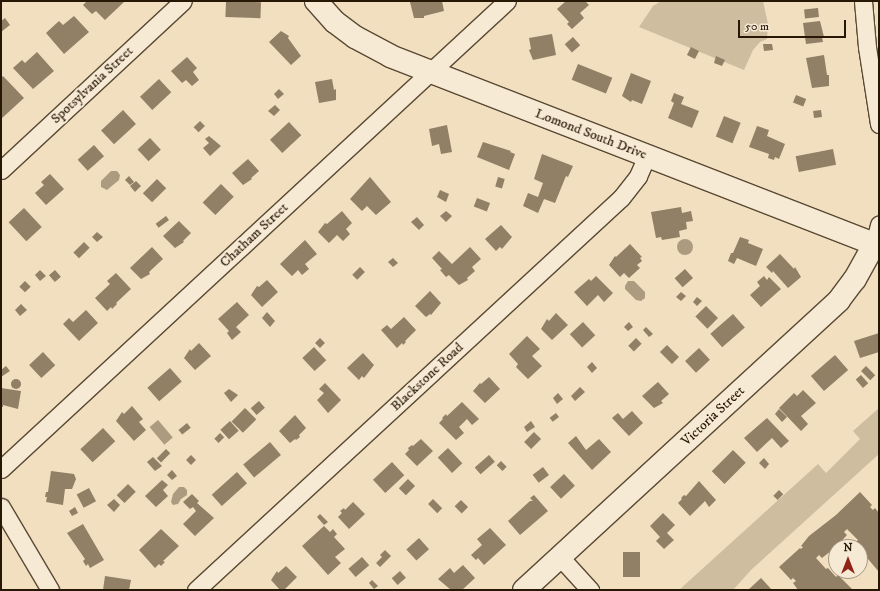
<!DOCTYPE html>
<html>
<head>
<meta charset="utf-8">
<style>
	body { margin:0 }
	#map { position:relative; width:880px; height:591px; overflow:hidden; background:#f2dfbf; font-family:"IM FELL DW Pica",serif }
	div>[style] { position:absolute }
	.green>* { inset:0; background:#cfbda0 }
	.water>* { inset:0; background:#ad9b80; transform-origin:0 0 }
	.round { border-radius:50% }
	.building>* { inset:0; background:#917f66; transform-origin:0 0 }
	.roads { filter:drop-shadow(1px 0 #5a4a34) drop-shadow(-1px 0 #5a4a34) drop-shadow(0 1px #5a4a34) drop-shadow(0 -1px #5a4a34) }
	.street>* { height:17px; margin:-8.5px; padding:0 8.5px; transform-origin:8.5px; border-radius:8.5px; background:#f7ead5 }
	.secondary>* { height:22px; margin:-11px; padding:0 11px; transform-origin:11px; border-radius:11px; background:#f7ead5 }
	span { translate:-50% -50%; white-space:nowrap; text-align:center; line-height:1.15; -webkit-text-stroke:4px #f7ead5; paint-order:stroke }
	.street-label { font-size:14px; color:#271806 }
	.frame { position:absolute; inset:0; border:2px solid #271806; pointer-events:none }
	.north { position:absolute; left:828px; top:539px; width:40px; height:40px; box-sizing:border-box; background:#f7ead5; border:1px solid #a49682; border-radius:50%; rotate:0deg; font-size:11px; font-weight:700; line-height:16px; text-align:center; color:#271806 }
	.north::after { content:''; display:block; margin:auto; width:14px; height:18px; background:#8f2418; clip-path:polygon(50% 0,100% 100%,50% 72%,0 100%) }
	.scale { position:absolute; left:738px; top:20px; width:108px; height:18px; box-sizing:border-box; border:2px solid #271806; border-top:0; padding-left:5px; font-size:12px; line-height:14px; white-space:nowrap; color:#271806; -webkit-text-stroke:3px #f7ead5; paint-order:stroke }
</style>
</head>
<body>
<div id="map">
	<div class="green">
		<i style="clip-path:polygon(661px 1px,763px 1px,768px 24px,767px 39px,760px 42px,753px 50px,744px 70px,639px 27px,653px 6px)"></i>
		<i style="clip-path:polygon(879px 408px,879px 454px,752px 569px,733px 590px,679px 590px,818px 464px,826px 473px,860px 439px,853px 431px)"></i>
	</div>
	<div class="water">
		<i style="clip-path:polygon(111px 171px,117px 171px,120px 175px,119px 180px,107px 190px,101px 187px,101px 181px)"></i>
		<i class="round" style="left:677px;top:239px;width:16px;height:16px"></i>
		<i style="clip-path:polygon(628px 281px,634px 281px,645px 292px,645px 298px,641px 301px,636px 300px,625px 289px,625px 286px)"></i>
		<i style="left:158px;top:420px;width:23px;height:11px;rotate:50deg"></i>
		<i style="clip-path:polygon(179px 487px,184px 487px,187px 490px,187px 495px,181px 499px,178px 504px,173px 505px,171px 502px,173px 494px)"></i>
	</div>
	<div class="building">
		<i style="clip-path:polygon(87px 1px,123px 1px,124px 2px,105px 20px,96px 11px,92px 14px,83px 5px)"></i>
		<i style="left:226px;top:1px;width:35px;height:16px;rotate:2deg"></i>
		<i style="clip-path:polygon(415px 1px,442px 1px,444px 11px,424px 16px,424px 18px,414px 18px,410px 2px)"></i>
		<i style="clip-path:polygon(566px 1px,585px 1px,589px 5px,580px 13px,584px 18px,572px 29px,567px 24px,569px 22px,557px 9px)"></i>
		<i style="left:818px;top:8px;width:9px;height:14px;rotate:84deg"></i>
		<i style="clip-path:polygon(74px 16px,89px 32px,64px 54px,46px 33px,59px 21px,63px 25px)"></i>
		<i style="clip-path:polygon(5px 18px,10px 25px,1px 32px,1px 21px)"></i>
		<i style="clip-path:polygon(820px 21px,824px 37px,822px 37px,823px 42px,806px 44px,803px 23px)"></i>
		<i style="clip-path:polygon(281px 31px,289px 36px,288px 38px,301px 56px,291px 65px,269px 42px)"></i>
		<i style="clip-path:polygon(552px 34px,556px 55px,533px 60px,529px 50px,531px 49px,529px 38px)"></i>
		<i style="left:573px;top:37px;width:11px;height:11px;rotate:49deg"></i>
		<i style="clip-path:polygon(763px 44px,772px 44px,773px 50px,764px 51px)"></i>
		<i style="left:691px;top:47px;width:9px;height:9px;rotate:27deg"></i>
		<i style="clip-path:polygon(37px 52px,54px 71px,33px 89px,13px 68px,22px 60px,25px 63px)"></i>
		<i style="clip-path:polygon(824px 55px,827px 75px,829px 75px,829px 86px,812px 88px,806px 58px)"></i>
		<i style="clip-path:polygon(716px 56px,725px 60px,722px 66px,714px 63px)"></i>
		<i style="clip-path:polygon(187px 57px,197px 68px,193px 72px,199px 80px,192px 86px,186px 80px,182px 83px,171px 71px)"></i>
		<i style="left:578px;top:64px;width:37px;height:17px;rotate:22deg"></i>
		<i style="clip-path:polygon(631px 73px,651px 81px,642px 104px,632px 100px,631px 102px,622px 96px)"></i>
		<i style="clip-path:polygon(3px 76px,24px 98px,1px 119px,1px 78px)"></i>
		<i style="left:159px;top:79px;width:18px;height:26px;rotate:47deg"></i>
		<i style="clip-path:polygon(332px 79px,334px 90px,336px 89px,336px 100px,319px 103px,315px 82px)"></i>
		<i style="clip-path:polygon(279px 89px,284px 94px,278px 99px,274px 94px)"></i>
		<i style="clip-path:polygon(674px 93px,684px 97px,681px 104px,699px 111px,692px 128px,668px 118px,674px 103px,671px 101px)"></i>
		<i style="left:796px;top:95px;width:11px;height:8px;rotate:22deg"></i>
		<i style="clip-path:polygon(275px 105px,280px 110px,274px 116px,268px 111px)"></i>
		<i style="left:123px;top:110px;width:19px;height:30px;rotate:47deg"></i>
		<i style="left:821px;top:110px;width:7px;height:8px;rotate:82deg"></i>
		<i style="left:724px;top:116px;width:18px;height:22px;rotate:22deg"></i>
		<i style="left:200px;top:121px;width:7px;height:9px;rotate:45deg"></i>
		<i style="left:289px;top:122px;width:18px;height:26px;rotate:47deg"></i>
		<i style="clip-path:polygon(447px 125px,452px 152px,441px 154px,439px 144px,432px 146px,429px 129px)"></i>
		<i style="clip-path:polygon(757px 126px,769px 130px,767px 136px,785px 144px,779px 159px,775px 157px,774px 160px,768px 158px,769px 154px,749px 147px)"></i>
		<i style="clip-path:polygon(209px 136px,221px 146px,210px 156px,203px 148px,209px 143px,205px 139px)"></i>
		<i style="left:150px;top:138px;width:16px;height:17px;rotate:47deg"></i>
		<i style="clip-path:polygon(483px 142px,511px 151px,510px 152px,515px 154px,509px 170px,477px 157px)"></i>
		<i style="left:94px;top:145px;width:15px;height:22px;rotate:48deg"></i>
		<i style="left:833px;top:149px;width:16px;height:38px;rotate:79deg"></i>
		<i style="clip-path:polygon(542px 154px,573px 166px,568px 177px,566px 176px,555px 203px,544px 199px,538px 213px,523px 206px,528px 193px,538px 197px,543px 183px,534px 179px)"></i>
		<i style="clip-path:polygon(248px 159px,259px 171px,251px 178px,252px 179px,243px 185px,232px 173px)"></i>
		<i style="clip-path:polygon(50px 174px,64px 189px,46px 205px,35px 193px,44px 185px,41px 182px)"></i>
		<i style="clip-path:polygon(129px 176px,134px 182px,130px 185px,125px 180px)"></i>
		<i style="clip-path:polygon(370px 177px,391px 202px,376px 215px,367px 206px,362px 211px,350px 199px)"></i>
		<i style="left:498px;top:177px;width:7px;height:10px;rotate:16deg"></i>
		<i style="left:157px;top:179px;width:13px;height:20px;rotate:45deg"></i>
		<i style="clip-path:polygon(136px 181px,141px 186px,135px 192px,130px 186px)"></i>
		<i style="left:221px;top:184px;width:18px;height:26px;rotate:45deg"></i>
		<i style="clip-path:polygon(440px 190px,449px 194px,446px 202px,437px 197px)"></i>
		<i style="left:477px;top:198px;width:14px;height:9px;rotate:21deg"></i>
		<i style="clip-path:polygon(681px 207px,682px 213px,691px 211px,693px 221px,686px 222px,687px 229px,679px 231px,680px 237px,662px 240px,661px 237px,656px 238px,651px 212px)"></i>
		<i style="left:24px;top:208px;width:26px;height:21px;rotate:47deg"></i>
		<i style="clip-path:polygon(342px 211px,352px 223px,346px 229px,350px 234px,343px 241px,337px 235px,329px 243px,318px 232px,325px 223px,327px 224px)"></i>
		<i style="clip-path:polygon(446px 211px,452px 216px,446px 222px,440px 216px)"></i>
		<i style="left:166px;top:216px;width:5px;height:13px;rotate:53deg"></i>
		<i style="clip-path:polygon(417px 217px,424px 225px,419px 230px,411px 222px)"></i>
		<i style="clip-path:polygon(179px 221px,191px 233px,183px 241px,184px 242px,175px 248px,163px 236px)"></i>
		<i style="clip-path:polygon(501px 225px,512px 237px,502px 249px,500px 247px,496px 251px,485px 239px)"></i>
		<i style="clip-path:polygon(97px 232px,103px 237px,97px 242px,92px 237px)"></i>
		<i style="clip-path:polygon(740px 237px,749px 240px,748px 243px,763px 249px,756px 266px,737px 258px,734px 264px,728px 261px,731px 253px,733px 253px)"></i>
		<i style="clip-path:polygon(305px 240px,317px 254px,305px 264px,309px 269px,302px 275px,298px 270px,292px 276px,280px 264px)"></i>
		<i style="left:84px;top:242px;width:8px;height:15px;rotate:45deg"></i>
		<i style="clip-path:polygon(630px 244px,642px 257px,640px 258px,642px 261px,637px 265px,640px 268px,629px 278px,624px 273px,620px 277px,609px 265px,615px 256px,616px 257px)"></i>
		<i style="clip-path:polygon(152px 247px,163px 259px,149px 272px,150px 274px,141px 279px,130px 268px)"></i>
		<i style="clip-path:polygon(470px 247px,481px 259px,472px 267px,475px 271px,467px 278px,468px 280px,459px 285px,449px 275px,446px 277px,440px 270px,442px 269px,432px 258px,439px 251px,452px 264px)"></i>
		<i style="clip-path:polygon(780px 254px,794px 269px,795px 267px,801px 277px,788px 288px,773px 271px,772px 273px,766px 267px)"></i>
		<i style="clip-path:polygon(393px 258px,398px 263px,393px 267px,388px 262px)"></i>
		<i style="left:360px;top:267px;width:7px;height:11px;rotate:45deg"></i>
		<i style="left:685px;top:269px;width:12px;height:14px;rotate:48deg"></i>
		<i style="clip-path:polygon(40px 270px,46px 276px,40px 281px,35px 275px)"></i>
		<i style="left:55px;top:270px;width:9px;height:8px;rotate:49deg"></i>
		<i style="clip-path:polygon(116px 273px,131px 289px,116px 303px,117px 304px,112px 309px,111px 307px,107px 311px,95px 298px,110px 284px,107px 281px)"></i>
		<i style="clip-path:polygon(596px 276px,613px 293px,604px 302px,598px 295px,587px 306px,574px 292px,589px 279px,591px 281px)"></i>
		<i style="clip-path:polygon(764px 276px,767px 280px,769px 277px,781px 289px,761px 307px,750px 295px,760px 286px,757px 282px)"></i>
		<i style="clip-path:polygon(267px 280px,278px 292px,262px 307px,251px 295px,257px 286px,259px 287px)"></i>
		<i style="left:25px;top:281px;width:8px;height:8px;rotate:45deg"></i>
		<i style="clip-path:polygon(430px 291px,441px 303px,431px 315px,430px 314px,426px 317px,415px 306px)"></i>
		<i style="clip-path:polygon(681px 292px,686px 296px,681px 301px,676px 297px)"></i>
		<i style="clip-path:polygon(697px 297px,702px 301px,697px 306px,693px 302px)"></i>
		<i style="clip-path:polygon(237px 302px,249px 315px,236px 327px,241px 332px,232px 340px,227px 333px,229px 331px,218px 319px)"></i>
		<i style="clip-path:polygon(21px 304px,27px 310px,20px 316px,15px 310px)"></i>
		<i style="left:706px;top:306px;width:17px;height:15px;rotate:45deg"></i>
		<i style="clip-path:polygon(86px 310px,98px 323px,79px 341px,63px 324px,69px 318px,73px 322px)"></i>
		<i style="clip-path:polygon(267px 312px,275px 321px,270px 327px,262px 318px)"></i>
		<i style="clip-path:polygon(556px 313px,568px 325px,552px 340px,541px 329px,547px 319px,549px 321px)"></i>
		<i style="left:733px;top:314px;width:18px;height:30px;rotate:49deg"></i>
		<i style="clip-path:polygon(404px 317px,416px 330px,405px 341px,406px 342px,403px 345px,402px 343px,397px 348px,381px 330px,387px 325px,391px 329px)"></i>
		<i style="left:583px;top:322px;width:18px;height:18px;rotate:47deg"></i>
		<i style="clip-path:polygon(629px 322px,633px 327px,628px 331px,624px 327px)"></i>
		<i style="clip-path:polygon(646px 327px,653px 334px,649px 337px,643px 330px)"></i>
		<i style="clip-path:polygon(879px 333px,879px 352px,860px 358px,854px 341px)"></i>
		<i style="clip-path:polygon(527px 336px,540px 349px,532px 356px,542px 366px,528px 379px,516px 367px,518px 364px,509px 354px)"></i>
		<i style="left:320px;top:338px;width:7px;height:7px;rotate:45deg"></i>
		<i style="left:636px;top:338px;width:8px;height:11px;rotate:45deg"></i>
		<i style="clip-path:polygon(199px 343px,211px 356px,195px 370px,184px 358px,190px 349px,191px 351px)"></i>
		<i style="left:667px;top:345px;width:17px;height:10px;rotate:45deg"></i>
		<i style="left:314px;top:347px;width:18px;height:16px;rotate:47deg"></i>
		<i style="left:699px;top:348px;width:16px;height:19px;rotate:47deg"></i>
		<i style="left:43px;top:352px;width:18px;height:19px;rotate:47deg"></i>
		<i style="clip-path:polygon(363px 353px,374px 365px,364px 378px,362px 376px,359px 380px,347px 368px)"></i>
		<i style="left:835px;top:355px;width:20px;height:32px;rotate:49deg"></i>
		<i style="clip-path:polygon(592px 362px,597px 368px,592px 373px,587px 367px)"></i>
		<i style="clip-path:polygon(6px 366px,10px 371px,1px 377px,1px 370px)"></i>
		<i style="left:866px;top:366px;width:13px;height:7px;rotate:45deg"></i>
		<i style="left:170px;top:368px;width:18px;height:30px;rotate:49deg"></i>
		<i style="left:861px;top:375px;width:11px;height:7px;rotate:49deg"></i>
		<i style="clip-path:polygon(489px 377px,500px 389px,485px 403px,473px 391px,480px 383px,481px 384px)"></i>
		<i class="round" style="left:11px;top:379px;width:10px;height:10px"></i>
		<i style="clip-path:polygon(658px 382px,669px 394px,661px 401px,663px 403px,654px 408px,642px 396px)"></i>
		<i style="clip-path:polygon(325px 383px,341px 400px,328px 413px,317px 400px,324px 393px,319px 389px)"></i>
		<i style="clip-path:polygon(580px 387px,585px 392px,575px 401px,571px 396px)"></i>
		<i style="clip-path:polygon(1px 388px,21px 391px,18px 409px,3px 405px,3px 407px,1px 407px)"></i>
		<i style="clip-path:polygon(229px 389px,238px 395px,231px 402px,224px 393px)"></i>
		<i style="clip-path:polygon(803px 390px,816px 403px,801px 416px,808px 424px,801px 431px,779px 408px,794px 393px,797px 396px)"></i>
		<i style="clip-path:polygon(558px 393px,563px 399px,557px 404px,553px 398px)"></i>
		<i style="left:259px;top:401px;width:9px;height:11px;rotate:49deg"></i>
		<i style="clip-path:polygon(462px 402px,479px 419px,472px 425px,467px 419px,459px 427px,464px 433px,456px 440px,439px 423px,443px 419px,442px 418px,446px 414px,447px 416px)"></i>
		<i style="clip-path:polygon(132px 406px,143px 419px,139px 422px,146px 430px,134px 441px,116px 421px,122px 412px,124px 414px)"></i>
		<i style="left:245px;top:408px;width:16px;height:19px;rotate:45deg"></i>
		<i style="clip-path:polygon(779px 409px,787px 417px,782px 422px,775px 414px)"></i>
		<i style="clip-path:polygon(632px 411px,643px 423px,629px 436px,612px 418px,618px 413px,623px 419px)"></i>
		<i style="left:556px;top:413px;width:5px;height:8px;rotate:53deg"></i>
		<i style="clip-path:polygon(295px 415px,306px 428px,299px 435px,300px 437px,296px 440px,295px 439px,290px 443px,279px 431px)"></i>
		<i style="clip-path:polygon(767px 418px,789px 441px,781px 448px,772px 438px,757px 452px,744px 438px)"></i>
		<i style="left:230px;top:421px;width:13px;height:13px;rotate:48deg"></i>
		<i style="clip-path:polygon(531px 421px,535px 427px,527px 432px,524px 427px)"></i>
		<i style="left:187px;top:423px;width:6px;height:11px;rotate:51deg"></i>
		<i style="left:103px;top:428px;width:18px;height:31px;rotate:47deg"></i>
		<i style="left:534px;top:432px;width:10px;height:14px;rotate:45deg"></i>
		<i style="left:220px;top:433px;width:6px;height:8px;rotate:45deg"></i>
		<i style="clip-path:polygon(576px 436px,586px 450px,599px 439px,611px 452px,592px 470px,568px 443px)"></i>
		<i style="clip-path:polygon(421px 439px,433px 451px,417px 466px,405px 454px,409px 450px,408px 448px,412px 445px,413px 446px)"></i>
		<i style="left:270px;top:442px;width:17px;height:35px;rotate:50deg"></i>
		<i style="left:448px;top:448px;width:21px;height:14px;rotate:47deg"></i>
		<i style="left:166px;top:449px;width:6px;height:13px;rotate:45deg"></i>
		<i style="left:733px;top:450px;width:18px;height:30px;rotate:45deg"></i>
		<i style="left:191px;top:455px;width:7px;height:7px;rotate:45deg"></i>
		<i style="left:489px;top:455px;width:9px;height:19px;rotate:49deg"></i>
		<i style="clip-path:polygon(153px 457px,162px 466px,155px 471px,147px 462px)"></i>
		<i style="clip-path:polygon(764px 458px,769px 464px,765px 469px,759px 463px)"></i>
		<i style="left:501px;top:461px;width:8px;height:6px;rotate:45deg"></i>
		<i style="left:392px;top:462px;width:18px;height:26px;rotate:47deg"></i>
		<i style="left:543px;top:467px;width:10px;height:13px;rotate:53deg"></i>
		<i style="clip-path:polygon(172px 470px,177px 476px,172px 480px,167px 475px)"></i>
		<i style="clip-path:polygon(51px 471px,74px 474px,76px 479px,72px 489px,65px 489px,63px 505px,46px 502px,47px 497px,45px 497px,46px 492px,48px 492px)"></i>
		<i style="left:237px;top:472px;width:15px;height:34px;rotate:48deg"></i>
		<i style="left:564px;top:474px;width:16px;height:19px;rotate:47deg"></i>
		<i style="left:408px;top:479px;width:10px;height:13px;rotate:45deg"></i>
		<i style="clip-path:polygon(162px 480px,168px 485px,163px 490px,168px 496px,156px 507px,145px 496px)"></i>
		<i style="clip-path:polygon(699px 481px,716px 500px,709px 507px,705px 501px,690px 516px,678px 503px,682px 499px,681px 498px,684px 495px,686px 496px)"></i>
		<i style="left:128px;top:484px;width:11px;height:16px;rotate:45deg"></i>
		<i style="left:89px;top:488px;width:15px;height:14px;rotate:62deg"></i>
		<i style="left:779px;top:490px;width:6px;height:8px;rotate:45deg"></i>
		<i style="clip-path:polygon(860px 492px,872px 505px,870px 507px,873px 510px,875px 508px,879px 513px,879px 572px,863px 553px,865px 551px,856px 542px,858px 540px,847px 529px,844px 532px,847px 535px,836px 547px,822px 558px,819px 555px,816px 558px,826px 569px,828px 568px,836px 577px,838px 575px,853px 590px,798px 590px,793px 583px,796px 581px,793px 578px,791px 580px,779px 567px,800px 548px,801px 549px,803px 547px,801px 546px,809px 536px,836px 515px)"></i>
		<i style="clip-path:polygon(192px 494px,199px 501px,197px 503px,214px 518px,195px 536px,183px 524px,196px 511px,193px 507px,190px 509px,183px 502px)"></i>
		<i style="clip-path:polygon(534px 495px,548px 511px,520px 535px,508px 521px,530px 501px,533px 501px,530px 498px)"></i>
		<i style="clip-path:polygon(114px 499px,120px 505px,114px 512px,107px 505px)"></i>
		<i style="left:433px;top:499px;width:13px;height:7px;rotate:45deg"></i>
		<i style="left:461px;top:500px;width:10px;height:9px;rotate:45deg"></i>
		<i style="clip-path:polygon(353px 502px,365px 514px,349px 529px,338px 517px,342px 513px,340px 511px,344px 508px,345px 510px)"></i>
		<i style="clip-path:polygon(75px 507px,78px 513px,72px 516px,69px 511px)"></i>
		<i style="clip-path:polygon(663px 513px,675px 525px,667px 533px,674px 540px,664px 549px,656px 541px,660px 537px,650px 526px)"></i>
		<i style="clip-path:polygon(320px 514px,328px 522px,324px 525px,317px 517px)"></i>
		<i style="clip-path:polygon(83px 524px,104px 560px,90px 568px,88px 564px,86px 566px,83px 561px,85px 559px,67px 533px)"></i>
		<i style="clip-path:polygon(324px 526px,330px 532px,333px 529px,337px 534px,334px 537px,345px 549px,335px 557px,341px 563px,328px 575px,302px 546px)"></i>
		<i style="clip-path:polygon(490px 528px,506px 545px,484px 565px,478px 558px,476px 560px,471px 555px,482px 545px,477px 539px)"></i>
		<i style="clip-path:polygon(161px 529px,179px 546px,163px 561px,165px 562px,161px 566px,159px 564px,155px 568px,139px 550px)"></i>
		<i style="left:419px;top:538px;width:15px;height:17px;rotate:48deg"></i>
		<i style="clip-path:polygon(385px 550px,391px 556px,380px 567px,376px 563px,382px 557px,380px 555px)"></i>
		<i style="left:623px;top:552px;width:17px;height:25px"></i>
		<i style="left:362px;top:557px;width:11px;height:18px;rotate:49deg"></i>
		<i style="clip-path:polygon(463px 565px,475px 578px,462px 590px,451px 590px,438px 579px,450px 568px,454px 573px)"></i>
		<i style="clip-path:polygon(286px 566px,297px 577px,284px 590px,280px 590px,271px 580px,277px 571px,278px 573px)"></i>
		<i style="left:400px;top:571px;width:9px;height:11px;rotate:49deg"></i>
		<i style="clip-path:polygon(105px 576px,131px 580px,129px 590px,103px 590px)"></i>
		<i style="clip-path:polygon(761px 578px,772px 590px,748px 590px)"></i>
		<i style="clip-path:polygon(372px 580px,378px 586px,374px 589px,369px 583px)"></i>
	</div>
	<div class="roads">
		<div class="street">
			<i style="left:863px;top:1px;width:46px;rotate:85deg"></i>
			<i style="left:867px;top:47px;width:78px;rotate:81.1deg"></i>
			<i style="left:1px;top:170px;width:248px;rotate:-42.9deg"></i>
			<i style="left:874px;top:245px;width:21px;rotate:-76deg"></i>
			<i style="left:1px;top:469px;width:689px;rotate:-42.77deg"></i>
			<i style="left:1px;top:507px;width:96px;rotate:59.4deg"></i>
			<i style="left:560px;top:557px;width:45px;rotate:47.7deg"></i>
			<i style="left:196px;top:590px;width:578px;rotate:-42.69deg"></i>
			<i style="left:621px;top:198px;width:28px;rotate:-52deg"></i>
			<i style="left:638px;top:176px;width:22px;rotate:-66deg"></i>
		</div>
		<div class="secondary">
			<i style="left:316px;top:1px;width:28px;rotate:48deg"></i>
			<i style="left:335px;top:22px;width:25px;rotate:37deg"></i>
			<i style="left:355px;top:37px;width:40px;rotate:28deg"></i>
			<i style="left:390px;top:56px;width:525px;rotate:21.23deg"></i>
			<i style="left:524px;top:590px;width:428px;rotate:-42.6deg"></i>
			<i style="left:839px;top:300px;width:26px;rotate:-53deg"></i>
			<i style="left:855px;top:279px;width:39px;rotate:-61deg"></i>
		</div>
	</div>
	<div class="street-label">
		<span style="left:92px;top:85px;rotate:-43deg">Spotsylvania Street</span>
		<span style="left:591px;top:134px;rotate:21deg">Lomond South Drive</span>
		<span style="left:254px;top:235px;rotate:-43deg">Chatham Street</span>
		<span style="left:427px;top:377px;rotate:-43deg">Blackstone Road</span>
		<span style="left:713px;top:416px;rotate:-43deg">Victoria Street</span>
	</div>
	<div class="frame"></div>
	<div class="north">N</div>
	<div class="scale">50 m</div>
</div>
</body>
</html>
